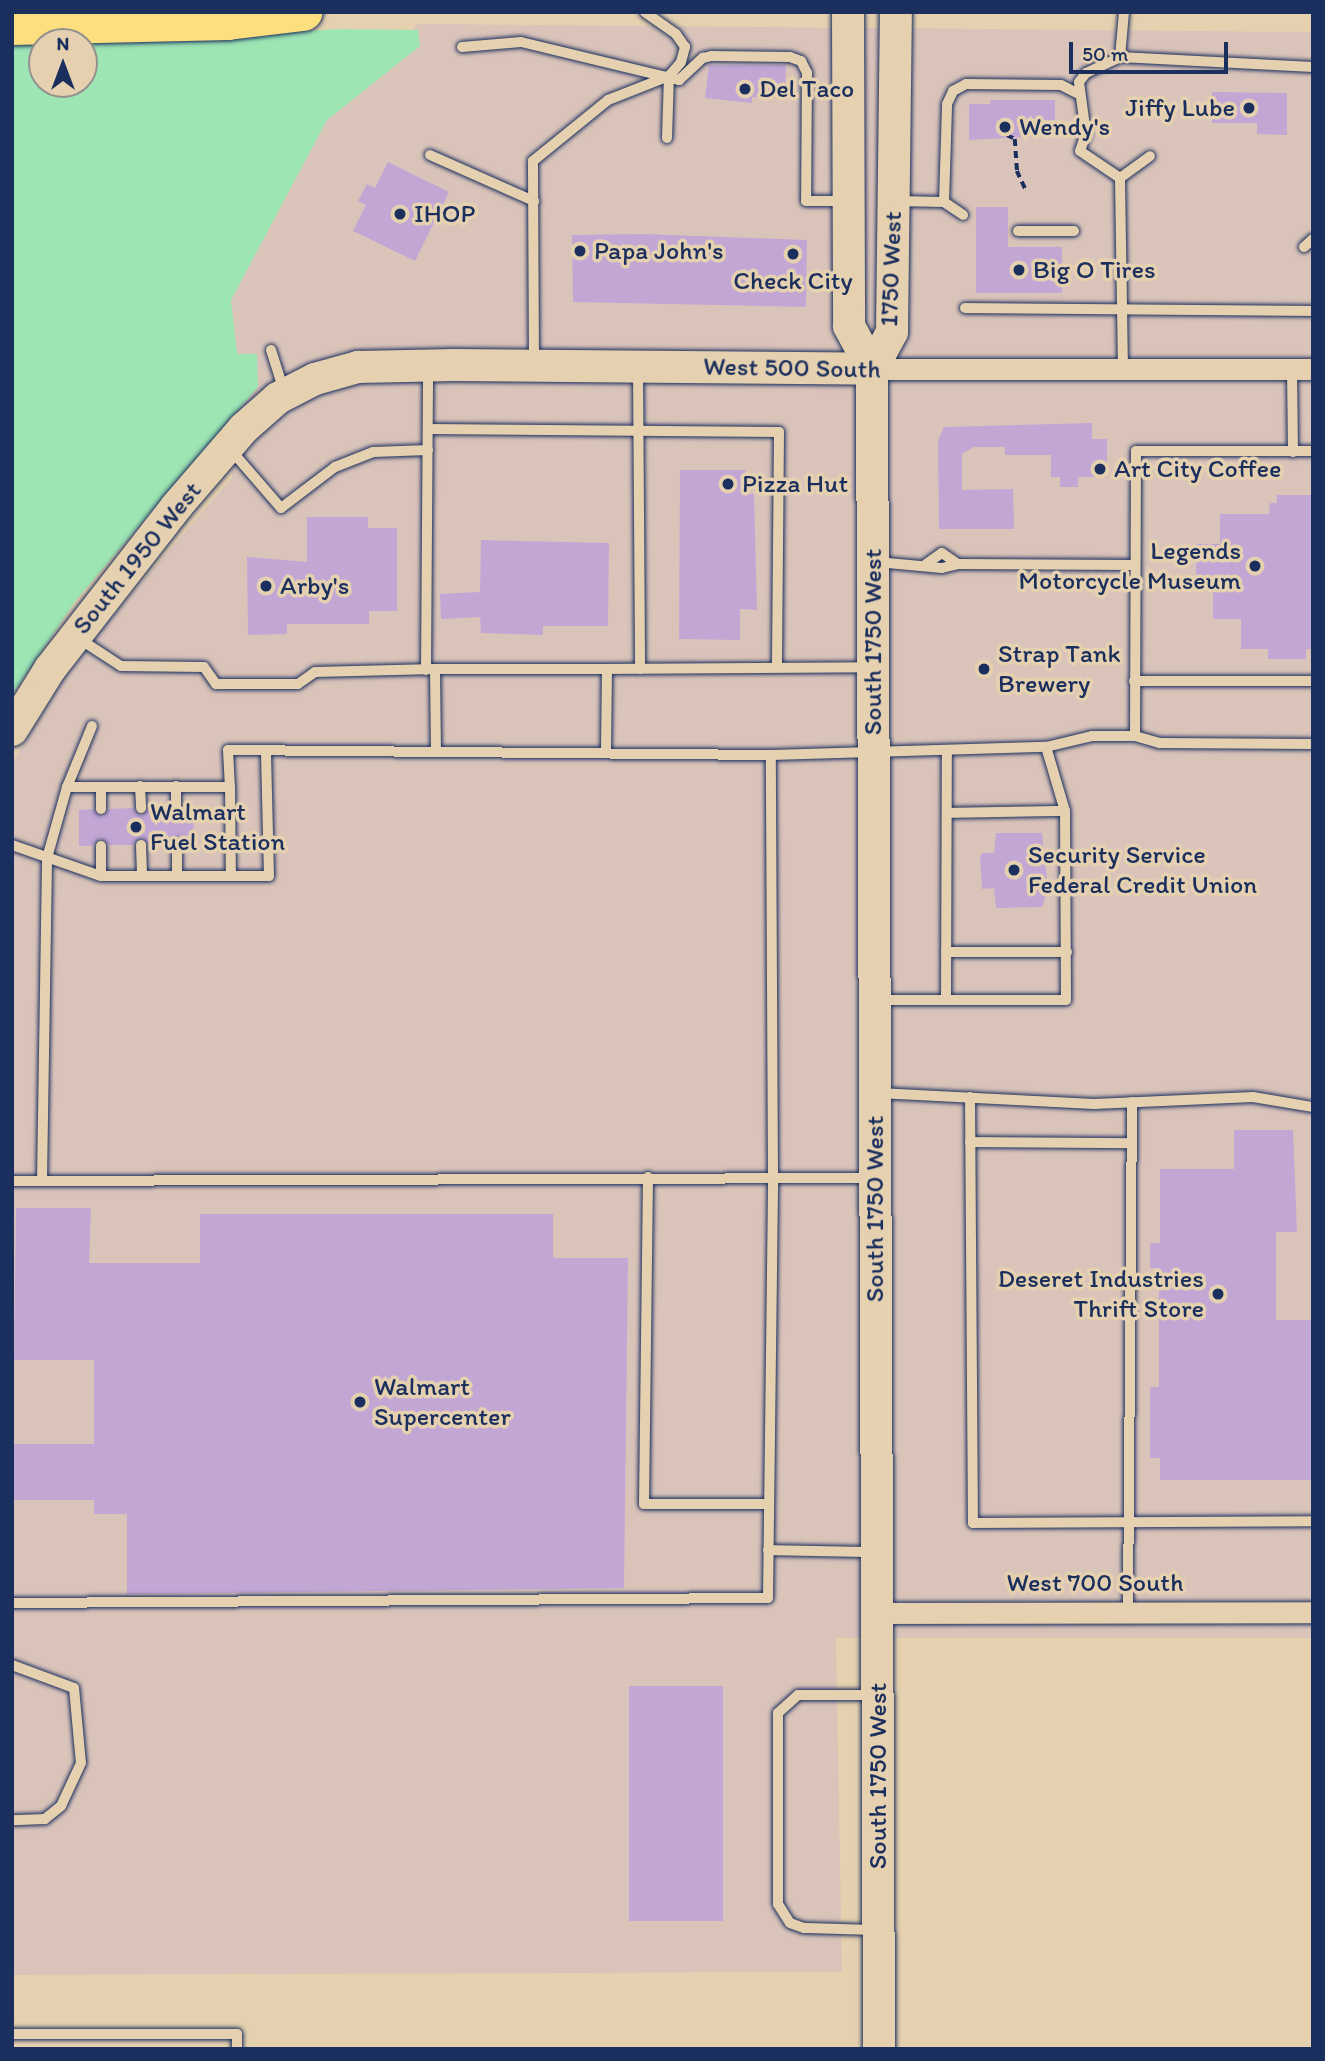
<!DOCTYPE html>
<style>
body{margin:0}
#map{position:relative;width:1325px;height:2061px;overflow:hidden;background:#e5d1af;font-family:Itim,sans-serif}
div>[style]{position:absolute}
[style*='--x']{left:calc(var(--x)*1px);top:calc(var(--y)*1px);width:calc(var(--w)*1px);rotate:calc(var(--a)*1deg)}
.built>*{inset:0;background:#dac4ba}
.green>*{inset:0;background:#9de5b3}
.building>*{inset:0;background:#c2a7d5;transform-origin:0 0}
.path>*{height:3.5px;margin-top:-1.75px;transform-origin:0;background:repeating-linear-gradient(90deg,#1b2f5e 0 7px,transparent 0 12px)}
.roads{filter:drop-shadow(0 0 2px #1b2f5e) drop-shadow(0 0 2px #1b2f5e)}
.lane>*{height:10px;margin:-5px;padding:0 5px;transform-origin:5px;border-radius:5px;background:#e5d1af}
.street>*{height:21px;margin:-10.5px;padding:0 10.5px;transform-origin:10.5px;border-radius:10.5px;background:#e5d1af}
.secondary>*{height:32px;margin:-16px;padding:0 16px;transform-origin:16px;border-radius:16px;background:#e5d1af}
.highway>*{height:38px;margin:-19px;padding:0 19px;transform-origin:19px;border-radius:19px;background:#fedf80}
.dots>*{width:19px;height:19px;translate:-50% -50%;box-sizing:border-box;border:4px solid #e5d1af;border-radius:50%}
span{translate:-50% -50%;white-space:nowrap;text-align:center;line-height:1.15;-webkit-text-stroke:7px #e5d1af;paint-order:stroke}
.poi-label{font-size:26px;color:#1b2f5e}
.left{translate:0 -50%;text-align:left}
.right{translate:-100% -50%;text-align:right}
.street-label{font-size:26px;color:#1b2f5e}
.frame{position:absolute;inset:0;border:14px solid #1b2f5e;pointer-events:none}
.north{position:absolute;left:28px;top:28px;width:70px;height:70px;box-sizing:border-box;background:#e5d1af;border:2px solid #94908f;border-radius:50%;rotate:0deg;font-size:19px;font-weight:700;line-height:28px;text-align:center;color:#1b2f5e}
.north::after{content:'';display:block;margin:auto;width:24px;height:32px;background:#1b2f5e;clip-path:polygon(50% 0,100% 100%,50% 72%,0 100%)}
.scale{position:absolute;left:1069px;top:42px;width:159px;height:32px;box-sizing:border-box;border:4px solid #1b2f5e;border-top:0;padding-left:9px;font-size:21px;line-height:24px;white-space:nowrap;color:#1b2f5e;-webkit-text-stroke:5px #e5d1af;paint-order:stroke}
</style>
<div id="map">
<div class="built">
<div style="clip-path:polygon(418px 24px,1313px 32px,1313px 1638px,836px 1638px,842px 1972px,12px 1975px,12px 763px,76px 658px,232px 478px,237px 355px,231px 300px,327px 120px)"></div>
</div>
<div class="green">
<div style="clip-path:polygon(evenodd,342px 29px,418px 30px,420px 46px,327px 120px,231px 300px,237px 354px,257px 354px,258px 387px,76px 600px,12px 695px,12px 43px,342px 29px,42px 42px,84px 42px,84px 84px,42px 84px,42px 42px)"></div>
</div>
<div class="building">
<div style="clip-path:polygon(709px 65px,786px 65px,785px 98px,752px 97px,752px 103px,705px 98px)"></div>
<div style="clip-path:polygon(1212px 92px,1287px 93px,1287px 135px,1257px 134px,1257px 123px,1212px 123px)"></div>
<div style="clip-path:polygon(990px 100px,1055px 100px,1055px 120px,1041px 120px,1041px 136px,969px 140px,969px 104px,990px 104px)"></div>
<div style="clip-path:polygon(388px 162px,449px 192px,415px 261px,353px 231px,366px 205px,358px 201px,367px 184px,375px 188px)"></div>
<div style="clip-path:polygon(976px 207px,1008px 207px,1008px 247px,1062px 247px,1062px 293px,976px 293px)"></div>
<div style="clip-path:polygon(642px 234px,807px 240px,806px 307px,573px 302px,572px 235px)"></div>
<div style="clip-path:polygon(1092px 423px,1092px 439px,1107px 439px,1107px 477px,1078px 477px,1078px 487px,1060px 487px,1060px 477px,1051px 477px,1051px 455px,1005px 455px,1005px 447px,974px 447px,962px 454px,962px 490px,1013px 489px,1014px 529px,939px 529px,938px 441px,944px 427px)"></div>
<div style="clip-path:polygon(680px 470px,745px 470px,745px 494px,754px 494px,757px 610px,740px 609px,740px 640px,679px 639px)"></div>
<div style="clip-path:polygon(1277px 495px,1313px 495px,1313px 649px,1306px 649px,1306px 659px,1268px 659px,1268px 649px,1241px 649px,1241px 619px,1213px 619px,1213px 589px,1196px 589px,1196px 544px,1220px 544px,1220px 514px,1269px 514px,1270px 503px,1277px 503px)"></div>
<div style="clip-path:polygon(307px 517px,368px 517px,368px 528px,397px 528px,397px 611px,369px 611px,369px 624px,287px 624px,287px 634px,248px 635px,247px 557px,307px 562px)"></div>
<div style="clip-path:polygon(481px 540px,609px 543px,608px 626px,543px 626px,543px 635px,481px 633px,480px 617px,441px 619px,440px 594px,480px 592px)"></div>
<div style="clip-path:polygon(184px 807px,193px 807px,194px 844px,185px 844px,176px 836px,169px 845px,149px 845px,141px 837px,133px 845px,109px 845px,100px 838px,93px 846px,79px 846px,79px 810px,93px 809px,102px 817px,109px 809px,133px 808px,141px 816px,149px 808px,168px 808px,177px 816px)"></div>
<div style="clip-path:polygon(996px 833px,1042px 833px,1048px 889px,1042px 907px,996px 908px,994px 888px,982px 889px,980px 859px,982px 853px,994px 853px)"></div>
<div style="clip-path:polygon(1234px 1130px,1293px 1130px,1297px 1232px,1276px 1232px,1276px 1320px,1313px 1320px,1313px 1480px,1160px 1480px,1160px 1458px,1150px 1458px,1150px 1387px,1159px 1387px,1159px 1268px,1150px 1268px,1150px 1243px,1160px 1243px,1160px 1169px,1234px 1169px)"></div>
<div style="clip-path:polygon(16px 1208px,91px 1208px,89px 1263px,200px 1263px,200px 1214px,553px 1214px,553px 1258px,628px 1258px,624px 1588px,127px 1594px,127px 1514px,94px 1514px,94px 1500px,12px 1500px,12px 1444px,94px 1444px,94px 1360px,14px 1360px)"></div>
<div style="left:723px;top:1686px;width:235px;height:94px;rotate:90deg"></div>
</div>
<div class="path">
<div style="--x:1007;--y:135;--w:9;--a:27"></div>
<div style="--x:1015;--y:139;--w:32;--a:86"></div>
<div style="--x:1017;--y:171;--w:23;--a:65"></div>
</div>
<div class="roads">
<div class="lane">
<div style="--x:462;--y:47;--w:59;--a:-4.8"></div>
<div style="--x:521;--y:42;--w:163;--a:13.5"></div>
<div style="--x:679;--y:80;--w:33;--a:-43"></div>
<div style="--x:703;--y:58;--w:9;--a:-13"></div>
<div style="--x:712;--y:56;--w:78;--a:0.7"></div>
<div style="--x:790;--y:57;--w:12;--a:20"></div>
<div style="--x:801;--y:61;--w:13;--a:63"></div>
<div style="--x:807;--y:73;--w:128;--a:90.4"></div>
<div style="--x:806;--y:201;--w:38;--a:0"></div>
<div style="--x:1120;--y:57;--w:45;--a:-84.9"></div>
<div style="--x:667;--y:138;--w:62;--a:-88.2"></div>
<div style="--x:430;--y:155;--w:114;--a:23.9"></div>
<div style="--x:1120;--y:178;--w:37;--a:-36"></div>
<div style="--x:896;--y:201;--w:48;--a:1.2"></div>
<div style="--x:944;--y:202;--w:23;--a:34"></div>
<div style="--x:944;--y:202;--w:98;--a:-88.2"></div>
<div style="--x:947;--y:104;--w:14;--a:-65"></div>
<div style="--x:953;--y:91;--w:15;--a:-28"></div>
<div style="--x:966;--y:84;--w:95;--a:0.6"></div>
<div style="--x:1061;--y:85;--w:20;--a:27"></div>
<div style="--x:1018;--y:231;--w:56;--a:0"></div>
<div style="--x:1304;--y:247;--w:12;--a:-42"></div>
<div style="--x:965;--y:308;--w:348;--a:0.5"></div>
<div style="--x:271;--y:350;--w:43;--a:72.4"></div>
<div style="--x:534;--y:362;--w:201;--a:-90.3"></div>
<div style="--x:533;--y:161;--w:97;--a:-39.1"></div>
<div style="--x:608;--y:100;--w:66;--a:-21.5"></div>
<div style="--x:669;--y:76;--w:18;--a:-49"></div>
<div style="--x:681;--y:62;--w:16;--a:-75"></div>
<div style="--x:685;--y:47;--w:16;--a:-125"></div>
<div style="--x:676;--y:34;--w:38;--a:-145"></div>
<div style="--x:1292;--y:369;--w:83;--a:89.3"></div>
<div style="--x:638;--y:370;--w:299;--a:89.6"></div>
<div style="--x:1123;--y:370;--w:192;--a:-90.9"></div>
<div style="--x:1120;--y:178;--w:48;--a:-146"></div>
<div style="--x:1080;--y:151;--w:18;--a:-71"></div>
<div style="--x:1086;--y:134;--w:52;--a:-97.7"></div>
<div style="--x:1079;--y:82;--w:11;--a:-52"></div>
<div style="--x:1086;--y:73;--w:38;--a:-25"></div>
<div style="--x:1120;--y:57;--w:193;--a:3"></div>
<div style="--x:428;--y:429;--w:351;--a:0.5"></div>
<div style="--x:779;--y:432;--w:235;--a:90.5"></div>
<div style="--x:230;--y:449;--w:78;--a:49.2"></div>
<div style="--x:281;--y:508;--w:68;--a:-37.2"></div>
<div style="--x:335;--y:467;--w:41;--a:-21.5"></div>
<div style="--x:373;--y:452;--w:55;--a:-2.1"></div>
<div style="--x:877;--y:562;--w:65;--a:5.3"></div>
<div style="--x:942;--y:568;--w:16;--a:-14"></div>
<div style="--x:958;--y:564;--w:177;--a:0.3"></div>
<div style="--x:926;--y:564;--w:19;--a:-35"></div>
<div style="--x:942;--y:553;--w:19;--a:35"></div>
<div style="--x:78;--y:638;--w:51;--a:33.1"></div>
<div style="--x:121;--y:666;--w:83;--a:0.7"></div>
<div style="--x:204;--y:667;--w:21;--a:55"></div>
<div style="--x:216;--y:684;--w:82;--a:0"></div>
<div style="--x:298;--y:684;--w:21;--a:-35"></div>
<div style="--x:315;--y:672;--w:120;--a:-1.4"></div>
<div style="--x:607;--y:669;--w:263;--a:-0.4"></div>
<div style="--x:426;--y:670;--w:302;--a:-89.6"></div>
<div style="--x:1134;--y:681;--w:179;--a:0"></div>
<div style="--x:1135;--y:736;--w:26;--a:16"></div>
<div style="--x:1160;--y:743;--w:153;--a:0.4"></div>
<div style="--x:436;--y:752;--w:83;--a:-90.7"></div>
<div style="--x:435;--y:669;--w:172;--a:0"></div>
<div style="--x:607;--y:669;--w:84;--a:90.7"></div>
<div style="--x:771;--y:755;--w:275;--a:-1.7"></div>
<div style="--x:1046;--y:747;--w:47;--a:-13.4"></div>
<div style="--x:1092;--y:736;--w:43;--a:0"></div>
<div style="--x:1135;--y:736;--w:285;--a:-89.8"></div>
<div style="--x:1136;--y:451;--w:177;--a:0"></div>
<div style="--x:140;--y:786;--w:22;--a:87"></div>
<div style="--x:176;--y:786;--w:22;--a:90"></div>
<div style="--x:101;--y:787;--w:22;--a:90"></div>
<div style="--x:230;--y:787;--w:89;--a:89.4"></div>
<div style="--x:947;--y:813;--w:118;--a:-1"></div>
<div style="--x:177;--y:844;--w:32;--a:90"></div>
<div style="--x:12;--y:845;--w:94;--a:19.2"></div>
<div style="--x:101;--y:876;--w:168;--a:0"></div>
<div style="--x:269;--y:876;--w:126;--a:-91.4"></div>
<div style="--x:141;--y:845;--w:30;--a:88"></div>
<div style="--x:101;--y:846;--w:30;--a:90"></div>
<div style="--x:946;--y:952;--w:121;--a:0"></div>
<div style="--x:877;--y:1000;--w:69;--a:0"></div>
<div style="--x:946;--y:1000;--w:248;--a:-89.8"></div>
<div style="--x:946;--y:1000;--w:120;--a:0"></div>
<div style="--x:1066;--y:1000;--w:189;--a:-90.3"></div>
<div style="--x:1065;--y:811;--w:67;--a:-106.5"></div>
<div style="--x:878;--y:1093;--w:216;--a:2.9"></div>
<div style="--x:1094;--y:1104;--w:159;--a:-2.5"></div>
<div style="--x:1253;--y:1097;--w:61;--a:9.5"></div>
<div style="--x:970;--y:1097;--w:426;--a:89.6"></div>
<div style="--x:973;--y:1523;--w:340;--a:-0.3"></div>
<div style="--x:970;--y:1142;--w:162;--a:0.4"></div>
<div style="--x:648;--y:1177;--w:327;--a:90.7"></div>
<div style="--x:644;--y:1504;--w:123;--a:0"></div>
<div style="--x:12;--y:1181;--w:861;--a:-0.2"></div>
<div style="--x:42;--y:1181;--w:323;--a:-89.1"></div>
<div style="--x:47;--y:858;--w:74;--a:-74.3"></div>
<div style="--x:67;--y:787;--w:66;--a:-67.7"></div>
<div style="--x:768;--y:1550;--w:106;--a:1.1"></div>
<div style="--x:12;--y:1603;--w:756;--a:-0.38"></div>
<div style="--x:768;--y:1598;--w:422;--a:-89.3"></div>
<div style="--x:773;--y:1176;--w:421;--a:-90.3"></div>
<div style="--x:771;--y:755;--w:543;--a:-179.47"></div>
<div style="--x:228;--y:750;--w:37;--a:87"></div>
<div style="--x:230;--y:787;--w:163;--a:180"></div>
<div style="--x:1128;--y:1610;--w:508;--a:-89.55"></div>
<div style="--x:12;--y:1665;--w:66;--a:20.4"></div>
<div style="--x:74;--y:1688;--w:75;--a:84.7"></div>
<div style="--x:81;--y:1763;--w:47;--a:114.9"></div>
<div style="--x:61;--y:1806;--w:21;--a:141"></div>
<div style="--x:45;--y:1819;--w:33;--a:178"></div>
<div style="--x:875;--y:1695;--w:77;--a:180"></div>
<div style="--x:798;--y:1695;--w:27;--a:138"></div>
<div style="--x:778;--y:1713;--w:191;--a:90"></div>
<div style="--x:778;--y:1904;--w:22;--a:58"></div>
<div style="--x:790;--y:1923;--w:15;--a:20"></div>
<div style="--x:804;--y:1928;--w:73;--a:1.6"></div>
<div style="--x:12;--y:2034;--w:225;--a:0"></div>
<div style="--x:237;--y:2034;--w:15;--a:90"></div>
</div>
<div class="street">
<div style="--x:872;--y:369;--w:441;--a:0"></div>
<div style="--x:878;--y:1613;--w:435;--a:-0.1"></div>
</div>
<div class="secondary">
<div style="--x:848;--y:12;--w:314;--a:89.8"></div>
<div style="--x:849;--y:326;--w:49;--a:61.9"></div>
<div style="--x:12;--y:730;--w:72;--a:-58.1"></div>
<div style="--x:50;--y:669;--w:205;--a:-52.1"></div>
<div style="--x:176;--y:507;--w:104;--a:-49.3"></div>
<div style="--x:244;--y:428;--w:45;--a:-41.4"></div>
<div style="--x:278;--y:398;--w:42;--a:-27.2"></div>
<div style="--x:315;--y:379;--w:45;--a:-15.6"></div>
<div style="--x:358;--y:367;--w:96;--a:-1.2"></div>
<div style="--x:454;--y:365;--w:418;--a:0.5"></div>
<div style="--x:879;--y:2049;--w:1680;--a:-90.24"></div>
<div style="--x:872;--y:369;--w:42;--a:-61.6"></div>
<div style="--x:892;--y:332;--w:320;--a:-89.3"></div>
</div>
<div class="highway">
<div style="--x:12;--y:26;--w:216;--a:-1.3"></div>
<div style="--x:228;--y:21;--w:76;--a:-6.8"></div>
</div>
</div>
<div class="dots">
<div style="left:745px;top:89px;background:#1b2f5e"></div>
<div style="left:1249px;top:108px;background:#1b2f5e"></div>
<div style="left:1005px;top:127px;background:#1b2f5e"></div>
<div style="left:400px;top:214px;background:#1b2f5e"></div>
<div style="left:580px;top:251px;background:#1b2f5e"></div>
<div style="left:793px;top:254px;background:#1b2f5e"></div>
<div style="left:1019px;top:270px;background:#1b2f5e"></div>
<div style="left:1100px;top:469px;background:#1b2f5e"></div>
<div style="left:728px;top:484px;background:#1b2f5e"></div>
<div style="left:1255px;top:566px;background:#1b2f5e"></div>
<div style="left:266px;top:586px;background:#1b2f5e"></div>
<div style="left:984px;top:669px;background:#1b2f5e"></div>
<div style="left:136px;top:827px;background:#1b2f5e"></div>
<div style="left:1014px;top:870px;background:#1b2f5e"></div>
<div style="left:1218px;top:1294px;background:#1b2f5e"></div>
<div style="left:360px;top:1402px;background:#1b2f5e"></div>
</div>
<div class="poi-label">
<span class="left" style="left:759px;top:89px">Del Taco</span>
<span class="right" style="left:1235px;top:108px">Jiffy Lube</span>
<span class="left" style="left:1019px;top:127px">Wendy's</span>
<span class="left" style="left:414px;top:214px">IHOP</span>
<span class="left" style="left:594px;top:251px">Papa John's</span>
<span class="left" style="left:1033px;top:270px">Big O Tires</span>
<span style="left:793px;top:281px">Check City</span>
<span class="left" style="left:1114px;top:469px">Art City Coffee</span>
<span class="left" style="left:742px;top:484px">Pizza Hut</span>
<span class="right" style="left:1241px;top:566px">Legends<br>Motorcycle Museum</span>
<span class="left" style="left:280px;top:586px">Arby's</span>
<span class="left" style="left:998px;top:669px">Strap Tank<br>Brewery</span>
<span class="left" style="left:150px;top:827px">Walmart<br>Fuel Station</span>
<span class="left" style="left:1028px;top:870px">Security Service<br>Federal Credit Union</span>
<span class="right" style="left:1204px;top:1294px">Deseret Industries<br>Thrift Store</span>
<span class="left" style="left:374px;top:1402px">Walmart<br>Supercenter</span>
</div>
<div class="street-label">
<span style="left:891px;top:269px;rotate:-88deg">1750 West</span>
<span style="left:792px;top:368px;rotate:1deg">West 500 South</span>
<span style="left:137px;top:558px;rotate:-51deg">South 1950 West</span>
<span style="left:873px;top:642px;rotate:-90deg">South 1750 West</span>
<span style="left:875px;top:1209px;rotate:-90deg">South 1750 West</span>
<span style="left:1095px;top:1583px">West 700 South</span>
<span style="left:878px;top:1776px;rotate:-90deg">South 1750 West</span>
</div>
<div class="frame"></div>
<div class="north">N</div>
<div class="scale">50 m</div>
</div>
